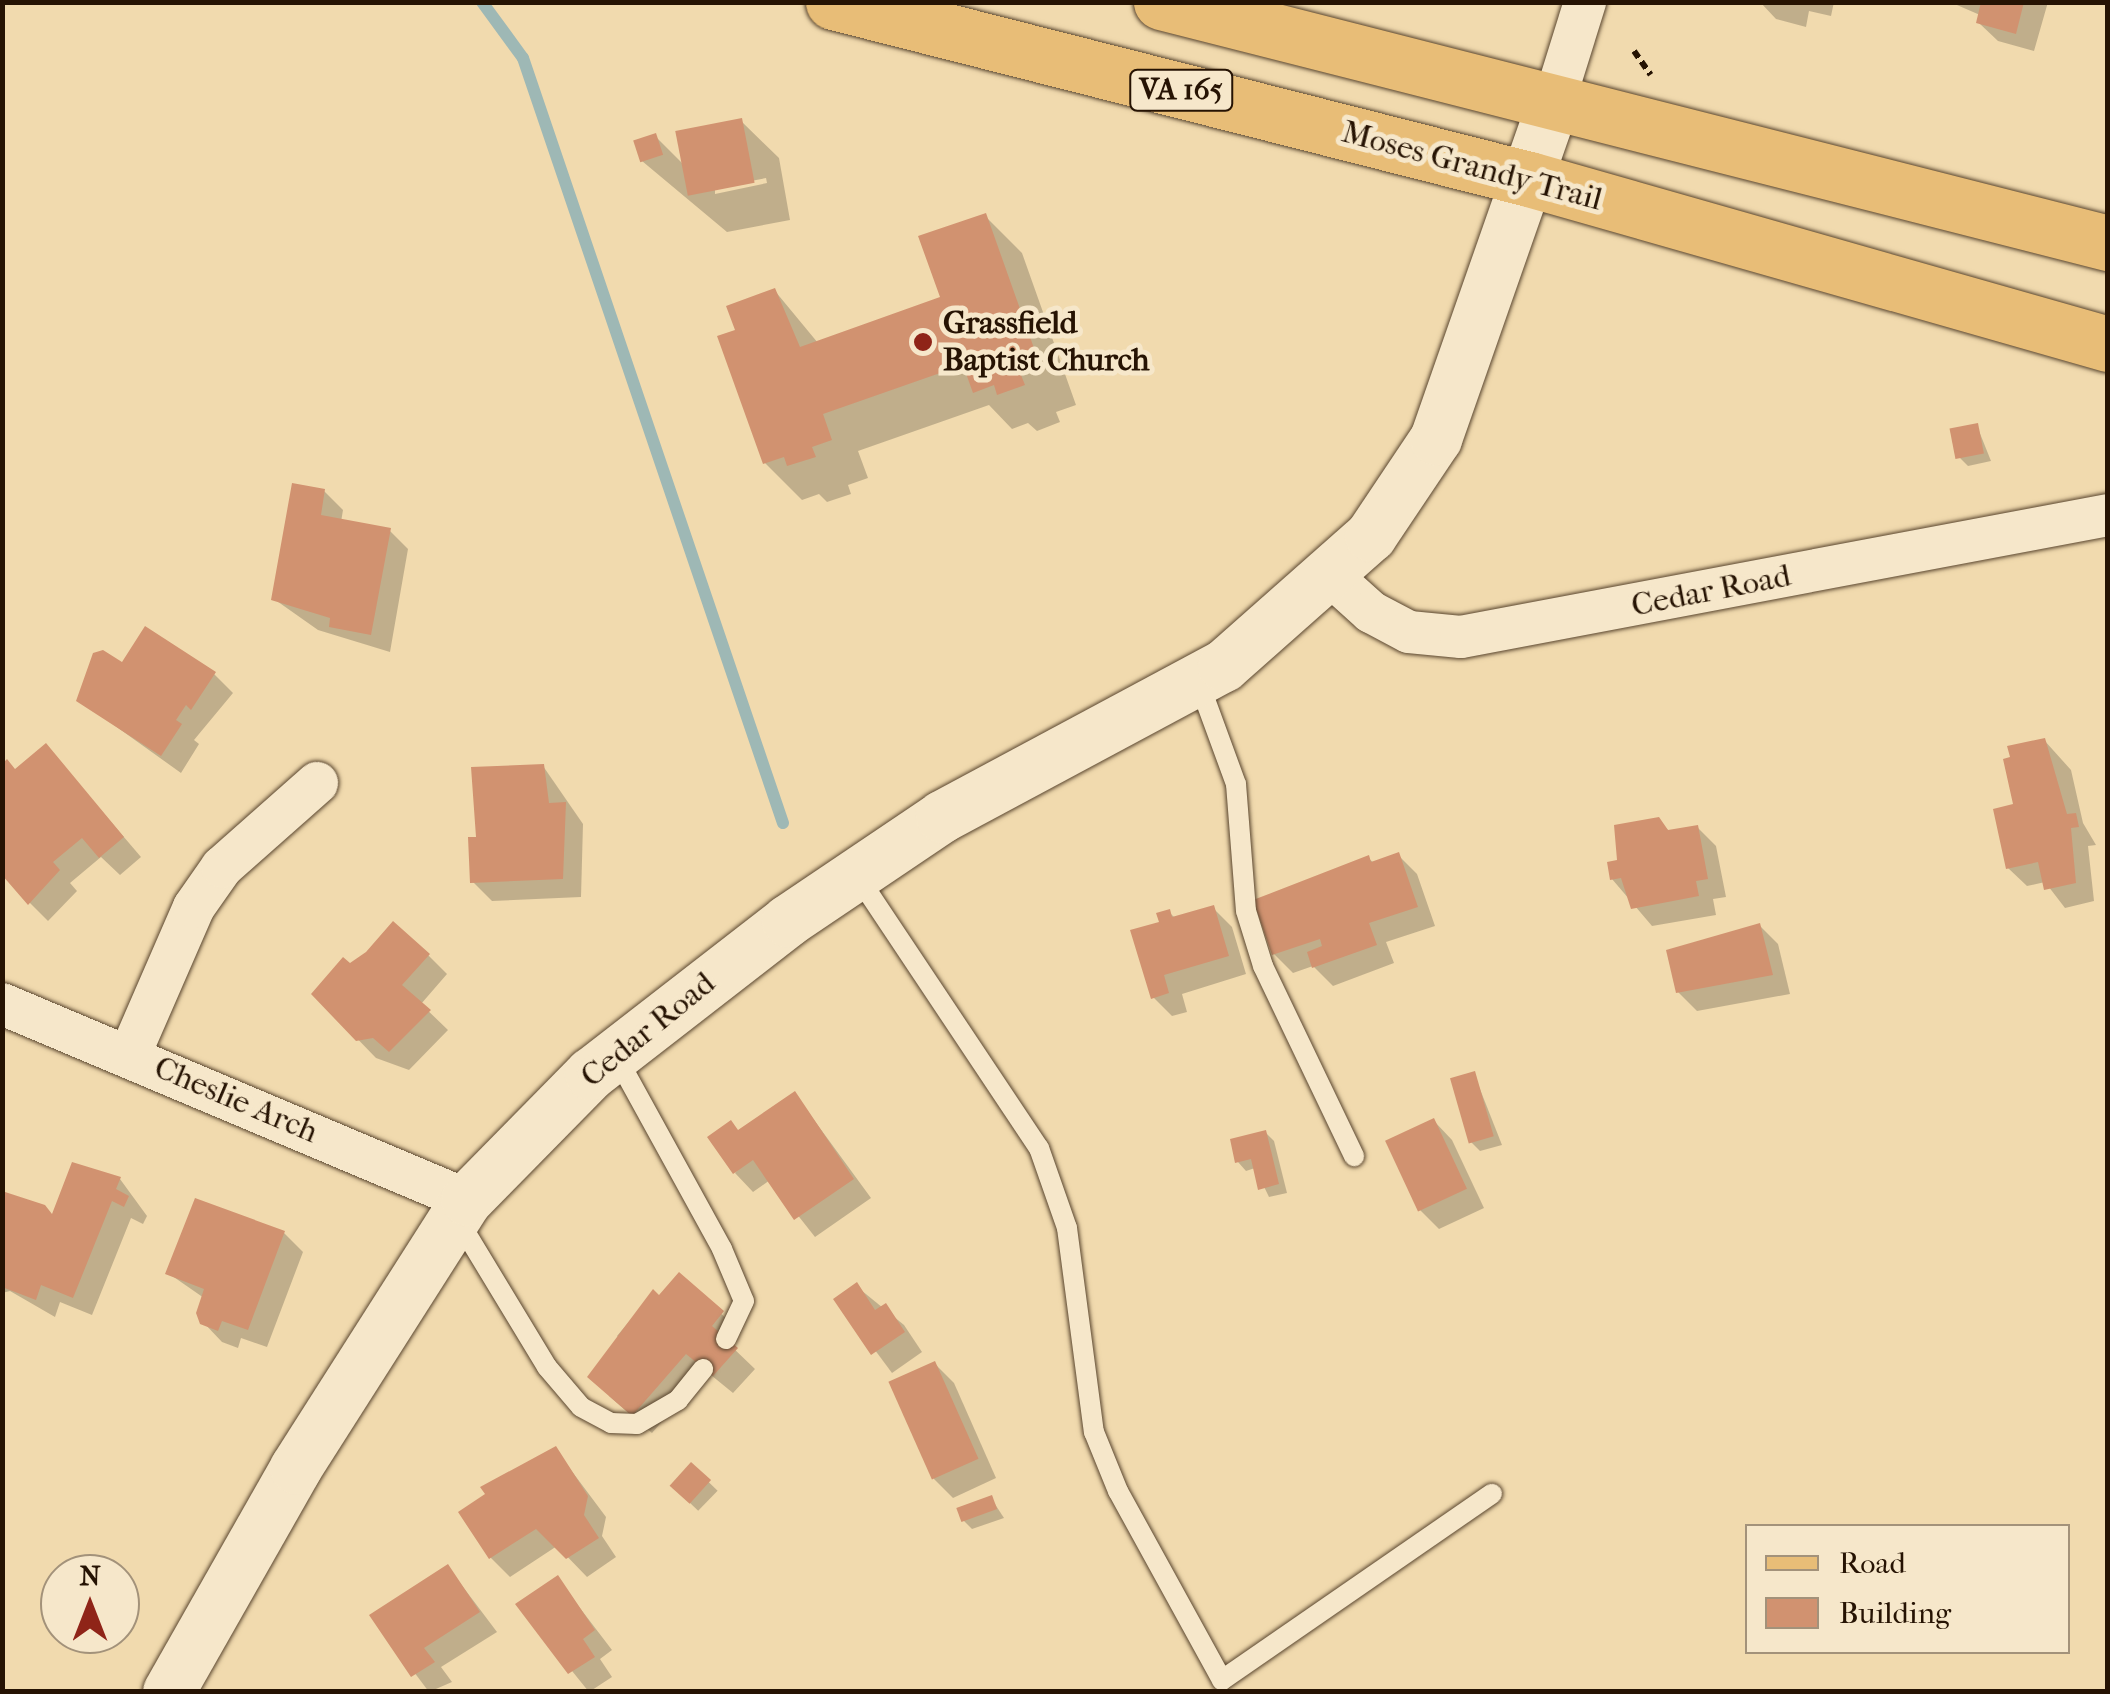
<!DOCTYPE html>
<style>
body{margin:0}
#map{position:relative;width:2110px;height:1694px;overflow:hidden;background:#f1daae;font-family:"IM FELL French Canon",serif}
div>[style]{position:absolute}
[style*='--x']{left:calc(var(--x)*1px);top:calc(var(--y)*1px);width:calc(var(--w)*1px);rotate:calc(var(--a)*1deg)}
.shadow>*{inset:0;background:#0003;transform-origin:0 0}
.stream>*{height:12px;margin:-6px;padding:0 6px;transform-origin:6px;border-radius:6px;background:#9eb8b5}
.building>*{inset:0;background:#d19270;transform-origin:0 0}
.path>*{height:6px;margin-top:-3px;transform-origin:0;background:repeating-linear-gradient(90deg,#261303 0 8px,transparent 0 13px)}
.roads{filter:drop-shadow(0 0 2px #59452e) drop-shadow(0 0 2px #59452e)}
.service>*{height:20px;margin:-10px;padding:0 10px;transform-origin:10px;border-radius:10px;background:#f6e7ca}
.minor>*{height:42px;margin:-21px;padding:0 21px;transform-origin:21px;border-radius:21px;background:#f6e7ca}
.tertiary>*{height:52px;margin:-26px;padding:0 26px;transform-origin:26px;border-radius:26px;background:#f6e7ca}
.primary>*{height:55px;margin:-27.5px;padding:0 27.5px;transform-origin:27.5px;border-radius:27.5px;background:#e8bd77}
.dots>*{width:28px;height:28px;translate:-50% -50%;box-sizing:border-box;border:5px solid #f6e7ca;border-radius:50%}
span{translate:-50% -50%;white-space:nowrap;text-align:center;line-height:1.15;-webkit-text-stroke:10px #f6e7ca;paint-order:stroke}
.shield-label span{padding:2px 8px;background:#f6e7ca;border:2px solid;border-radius:8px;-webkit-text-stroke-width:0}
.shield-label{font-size:30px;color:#261303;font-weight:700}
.street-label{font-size:32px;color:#261303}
.poi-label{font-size:32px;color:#261303;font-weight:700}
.left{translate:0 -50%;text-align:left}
.frame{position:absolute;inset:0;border:5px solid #261303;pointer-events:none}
.legend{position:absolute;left:1745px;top:1524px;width:325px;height:130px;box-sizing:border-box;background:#f6e7ca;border:2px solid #a3927a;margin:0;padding:12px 18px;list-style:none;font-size:30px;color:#261303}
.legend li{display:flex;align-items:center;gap:20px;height:50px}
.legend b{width:50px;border:2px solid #a3927a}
.north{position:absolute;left:40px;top:1554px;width:100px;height:100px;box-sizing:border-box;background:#f6e7ca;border:2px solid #a3927a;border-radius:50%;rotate:0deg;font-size:28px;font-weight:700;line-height:40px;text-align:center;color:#261303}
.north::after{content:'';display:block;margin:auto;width:35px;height:45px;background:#8f2418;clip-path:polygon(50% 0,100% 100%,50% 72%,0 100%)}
</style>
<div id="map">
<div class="shadow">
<div style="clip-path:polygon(1760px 2px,1834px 2px,1831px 16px,1809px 11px,1806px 27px,1776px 19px)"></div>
<div style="clip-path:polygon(1950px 2px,2048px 2px,2034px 51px,1998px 41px,1979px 23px,1980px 15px)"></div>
<div style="clip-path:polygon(evenodd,741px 121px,779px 158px,790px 220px,727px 232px,642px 161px,655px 136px,684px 165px,741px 121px,766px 178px,767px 183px,715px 194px,715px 188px,766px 178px)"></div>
<div style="clip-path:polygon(985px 216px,1022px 253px,1076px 405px,1056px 412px,1060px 422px,1037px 431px,1028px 423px,1012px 429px,989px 405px,858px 451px,868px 478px,848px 485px,851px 494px,827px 502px,819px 494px,802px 500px,765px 463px,738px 331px,775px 291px,818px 343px,943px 299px)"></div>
<div style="clip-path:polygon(1977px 426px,1991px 461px,1968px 466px,1959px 457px)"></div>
<div style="clip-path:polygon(324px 491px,343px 510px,341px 522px,389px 530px,408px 549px,390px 652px,318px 630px,274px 599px)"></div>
<div style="clip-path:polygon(123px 665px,214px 674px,233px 693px,194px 740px,199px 744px,181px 773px,79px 700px)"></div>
<div style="clip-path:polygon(2044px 740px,2071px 770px,2083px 823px,2096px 845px,2088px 846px,2094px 901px,2065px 908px,2045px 882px,2027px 886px,2008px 868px,2016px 806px)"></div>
<div style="clip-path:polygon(46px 746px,141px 857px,120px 875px,101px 857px,70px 883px,77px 891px,48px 921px,30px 903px,16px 771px)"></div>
<div style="clip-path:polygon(543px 766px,583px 824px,581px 897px,492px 901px,473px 882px,479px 839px)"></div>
<div style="clip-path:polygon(1658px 820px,1670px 832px,1697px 827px,1716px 846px,1726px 897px,1713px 899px,1716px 915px,1652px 926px,1612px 879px)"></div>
<div style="clip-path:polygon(1398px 855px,1417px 874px,1435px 926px,1386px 942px,1394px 963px,1333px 986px,1313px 966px,1293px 973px,1274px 954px,1368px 858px,1374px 863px)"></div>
<div style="clip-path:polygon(1213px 908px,1232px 927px,1246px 974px,1182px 994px,1187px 1012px,1172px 1016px,1153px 997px,1162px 924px,1169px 912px,1176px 919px)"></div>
<div style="clip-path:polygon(1760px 926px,1778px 944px,1790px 994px,1697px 1011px,1678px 992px)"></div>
<div style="clip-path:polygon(428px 955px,447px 974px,421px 1004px,448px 1030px,409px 1070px,376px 1058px,314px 994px,350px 967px)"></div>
<div style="clip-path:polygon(1474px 1074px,1502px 1145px,1480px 1151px,1471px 1142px)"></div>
<div style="clip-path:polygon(795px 1094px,871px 1198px,815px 1237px,770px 1180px,753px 1192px,735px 1173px)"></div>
<div style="clip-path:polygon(1434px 1121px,1452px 1140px,1484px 1208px,1439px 1229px,1420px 1210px)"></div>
<div style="clip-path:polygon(1265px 1132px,1274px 1141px,1287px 1193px,1269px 1197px,1255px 1168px,1246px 1171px,1238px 1162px)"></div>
<div style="clip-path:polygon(74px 1165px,120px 1179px,147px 1216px,143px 1224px,131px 1218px,92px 1315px,60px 1302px,55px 1317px,10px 1291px,2px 1293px,2px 1193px,53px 1217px)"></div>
<div style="clip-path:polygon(284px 1233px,303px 1252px,267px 1347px,241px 1338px,238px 1348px,222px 1342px,203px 1322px,204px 1298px,168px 1273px)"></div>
<div style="clip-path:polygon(679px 1275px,741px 1332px,730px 1345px,755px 1369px,733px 1393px,706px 1371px,652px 1433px,609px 1396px,622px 1341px,617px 1336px,653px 1293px,659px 1299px)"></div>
<div style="clip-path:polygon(856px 1286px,904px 1325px,922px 1352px,892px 1373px,837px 1299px)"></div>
<div style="clip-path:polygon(935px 1364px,954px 1383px,996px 1478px,953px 1498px,934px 1479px)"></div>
<div style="clip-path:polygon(556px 1450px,606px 1517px,602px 1536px,616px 1557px,587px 1577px,557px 1546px,510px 1577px,491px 1558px,488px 1495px)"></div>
<div style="left:691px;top:1465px;width:37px;height:28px;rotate:44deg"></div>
<div style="clip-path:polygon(991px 1498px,1004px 1518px,972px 1529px,963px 1520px)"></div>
<div style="clip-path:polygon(448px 1567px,497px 1632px,441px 1667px,452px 1682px,429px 1692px,372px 1616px)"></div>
<div style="clip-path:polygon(557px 1578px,612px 1650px,600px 1659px,612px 1677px,589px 1692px,518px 1604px)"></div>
</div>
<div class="stream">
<div style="--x:482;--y:2;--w:69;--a:53.8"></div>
<div style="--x:523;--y:58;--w:808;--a:71.23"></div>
</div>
<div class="building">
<div style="clip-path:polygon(1981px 2px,2024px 2px,2016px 34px,1976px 23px)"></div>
<div style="left:742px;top:118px;width:66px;height:68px;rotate:79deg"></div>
<div style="left:656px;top:133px;width:23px;height:24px;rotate:72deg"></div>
<div style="clip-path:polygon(986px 213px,1041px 368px,1021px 375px,1025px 385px,997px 395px,994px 385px,973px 393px,963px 365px,823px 414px,832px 440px,812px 447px,816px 457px,787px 466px,784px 457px,763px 464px,717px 336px,735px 330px,726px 306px,775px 288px,800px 347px,940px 297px,918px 236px)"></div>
<div style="left:1978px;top:423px;width:31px;height:29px;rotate:79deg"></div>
<div style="clip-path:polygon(292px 483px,325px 489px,321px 515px,391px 528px,371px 635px,329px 627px,330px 618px,271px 600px)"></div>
<div style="clip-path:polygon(145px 626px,216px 672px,191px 710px,186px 705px,176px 720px,182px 724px,161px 756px,76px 701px,93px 653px,103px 650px,122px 662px)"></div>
<div style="clip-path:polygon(2045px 738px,2067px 814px,2076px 813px,2079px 827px,2071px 828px,2076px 883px,2044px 890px,2038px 862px,2006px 869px,1993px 809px,2013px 804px,2003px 759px,2010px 757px,2007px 746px)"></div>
<div style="clip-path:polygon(46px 743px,124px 837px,99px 858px,82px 838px,53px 862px,60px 870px,28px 905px,2px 875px,2px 764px,7px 759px,15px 769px)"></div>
<div style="clip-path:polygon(544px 764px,549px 803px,566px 802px,563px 879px,470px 883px,468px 837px,476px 837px,471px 767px)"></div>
<div style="clip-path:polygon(1659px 817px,1668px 830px,1698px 825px,1708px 879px,1696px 881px,1699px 896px,1631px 909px,1621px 878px,1610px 880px,1607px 862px,1617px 860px,1614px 825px)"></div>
<div style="clip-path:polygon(1399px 852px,1418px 907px,1369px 923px,1377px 945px,1312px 968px,1307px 952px,1322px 946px,1320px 939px,1272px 955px,1253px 900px,1369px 855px,1371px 862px)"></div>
<div style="clip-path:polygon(1214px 905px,1229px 956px,1164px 975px,1169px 993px,1151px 999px,1130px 930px,1159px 922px,1156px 913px,1170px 909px,1172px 917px)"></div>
<div style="clip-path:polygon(393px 921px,430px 954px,402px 985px,431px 1010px,389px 1052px,373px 1038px,356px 1041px,311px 994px,343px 957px,350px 963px,366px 952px)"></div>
<div style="clip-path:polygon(1760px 923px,1773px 975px,1676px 993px,1666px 950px)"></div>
<div style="left:1475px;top:1071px;width:68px;height:26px;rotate:74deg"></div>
<div style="clip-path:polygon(795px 1091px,854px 1179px,794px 1220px,753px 1160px,733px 1174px,707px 1137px,731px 1120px,738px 1130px)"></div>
<div style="left:1434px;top:1118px;width:78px;height:54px;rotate:65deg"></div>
<div style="clip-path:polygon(1266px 1130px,1279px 1184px,1258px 1190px,1251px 1159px,1235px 1163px,1230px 1139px)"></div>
<div style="clip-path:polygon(72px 1162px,121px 1177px,116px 1189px,129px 1196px,124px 1207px,112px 1201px,73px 1298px,41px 1285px,36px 1300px,2px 1287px,2px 1191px,45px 1205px,52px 1214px)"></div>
<div style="clip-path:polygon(195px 1198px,285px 1231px,248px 1330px,222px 1321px,218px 1331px,200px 1324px,196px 1313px,204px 1289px,165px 1274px)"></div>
<div style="clip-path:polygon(679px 1272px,724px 1311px,712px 1326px,738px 1348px,713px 1376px,686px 1354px,632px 1416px,587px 1377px,653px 1289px,659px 1295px)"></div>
<div style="clip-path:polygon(857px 1282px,875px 1310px,886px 1303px,905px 1332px,871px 1355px,833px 1299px)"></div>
<div style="left:935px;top:1361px;width:107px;height:51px;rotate:66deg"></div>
<div style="clip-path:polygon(556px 1446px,588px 1496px,584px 1515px,599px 1538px,566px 1559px,536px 1529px,489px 1559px,458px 1512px,485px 1494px,480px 1487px)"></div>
<div style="left:691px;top:1462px;width:27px;height:32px;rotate:42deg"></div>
<div style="left:992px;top:1495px;width:15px;height:38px;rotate:70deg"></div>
<div style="clip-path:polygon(448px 1564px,480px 1612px,424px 1648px,435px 1662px,411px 1677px,369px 1615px)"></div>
<div style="clip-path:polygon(558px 1575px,595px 1630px,583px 1639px,595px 1657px,568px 1674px,515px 1604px)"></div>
</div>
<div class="path">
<div style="--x:1634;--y:51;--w:29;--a:55"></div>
</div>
<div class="roads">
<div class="service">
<div style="--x:1199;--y:683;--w:108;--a:69.9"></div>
<div style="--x:1236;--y:784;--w:127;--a:85.5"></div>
<div style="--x:1246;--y:911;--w:58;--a:72.8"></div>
<div style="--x:1263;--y:966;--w:211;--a:64.4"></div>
<div style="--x:858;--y:877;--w:326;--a:56.3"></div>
<div style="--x:1039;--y:1148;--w:85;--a:70.7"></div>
<div style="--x:1067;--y:1228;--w:206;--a:82.5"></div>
<div style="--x:1094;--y:1432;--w:64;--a:67.9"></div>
<div style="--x:1118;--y:1491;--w:216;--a:61.2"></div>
<div style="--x:1222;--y:1680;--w:328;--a:-34.6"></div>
<div style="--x:616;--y:1056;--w:220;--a:61.2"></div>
<div style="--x:722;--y:1249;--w:56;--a:67.1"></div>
<div style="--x:744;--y:1301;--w:42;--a:115.3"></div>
<div style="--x:458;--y:1220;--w:172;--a:58.8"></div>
<div style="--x:547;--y:1367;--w:52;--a:49.6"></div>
<div style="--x:581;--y:1407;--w:34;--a:28"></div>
<div style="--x:611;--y:1423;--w:26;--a:2"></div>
<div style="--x:637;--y:1424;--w:48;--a:-30.3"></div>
<div style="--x:678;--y:1400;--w:40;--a:-51"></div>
</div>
<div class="minor">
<div style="--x:1553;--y:105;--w:108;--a:-72.7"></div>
<div style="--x:1331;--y:576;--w:54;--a:42"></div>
<div style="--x:1371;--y:612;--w:43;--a:27.8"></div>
<div style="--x:1409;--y:632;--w:52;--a:5.5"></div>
<div style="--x:1461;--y:637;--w:658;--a:-10.68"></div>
<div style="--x:2;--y:1004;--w:505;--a:22.86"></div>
<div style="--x:130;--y:1054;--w:160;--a:-66.5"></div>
<div style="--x:194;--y:907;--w:49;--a:-55"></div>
<div style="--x:222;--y:867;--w:127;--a:-41.5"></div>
</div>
<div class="tertiary">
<div style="--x:169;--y:1692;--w:257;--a:-60.4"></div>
<div style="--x:296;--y:1468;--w:318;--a:-57.5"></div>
<div style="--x:467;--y:1200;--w:177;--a:-45.5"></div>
<div style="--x:591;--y:1074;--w:249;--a:-37.8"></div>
<div style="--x:788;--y:921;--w:186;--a:-34"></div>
<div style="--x:942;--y:817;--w:320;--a:-28.2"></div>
<div style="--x:1224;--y:666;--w:196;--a:-41.5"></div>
<div style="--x:1371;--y:536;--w:117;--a:-56.2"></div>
<div style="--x:1436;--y:439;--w:354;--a:-70.7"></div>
</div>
<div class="primary">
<div style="--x:833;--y:2;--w:718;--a:14.27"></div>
<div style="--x:1529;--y:179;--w:602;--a:15.91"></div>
<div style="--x:1161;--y:2;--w:977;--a:14.28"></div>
</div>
</div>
<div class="dots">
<div style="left:923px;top:342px;background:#8f2418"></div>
</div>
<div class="shield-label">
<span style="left:1181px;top:90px">VA 165</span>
</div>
<div class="street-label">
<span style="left:1472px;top:166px;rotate:15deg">Moses Grandy Trail</span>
<span style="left:1711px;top:591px;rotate:-11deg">Cedar Road</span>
<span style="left:648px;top:1030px;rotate:-39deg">Cedar Road</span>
<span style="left:236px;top:1100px;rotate:23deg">Cheslie Arch</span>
</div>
<div class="poi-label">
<span class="left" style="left:943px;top:342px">Grassfield<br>Baptist Church</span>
</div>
<div class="frame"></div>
<ul class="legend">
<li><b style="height:12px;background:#e8bd77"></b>Road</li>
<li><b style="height:28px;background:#d19270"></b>Building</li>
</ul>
<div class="north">N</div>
</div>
